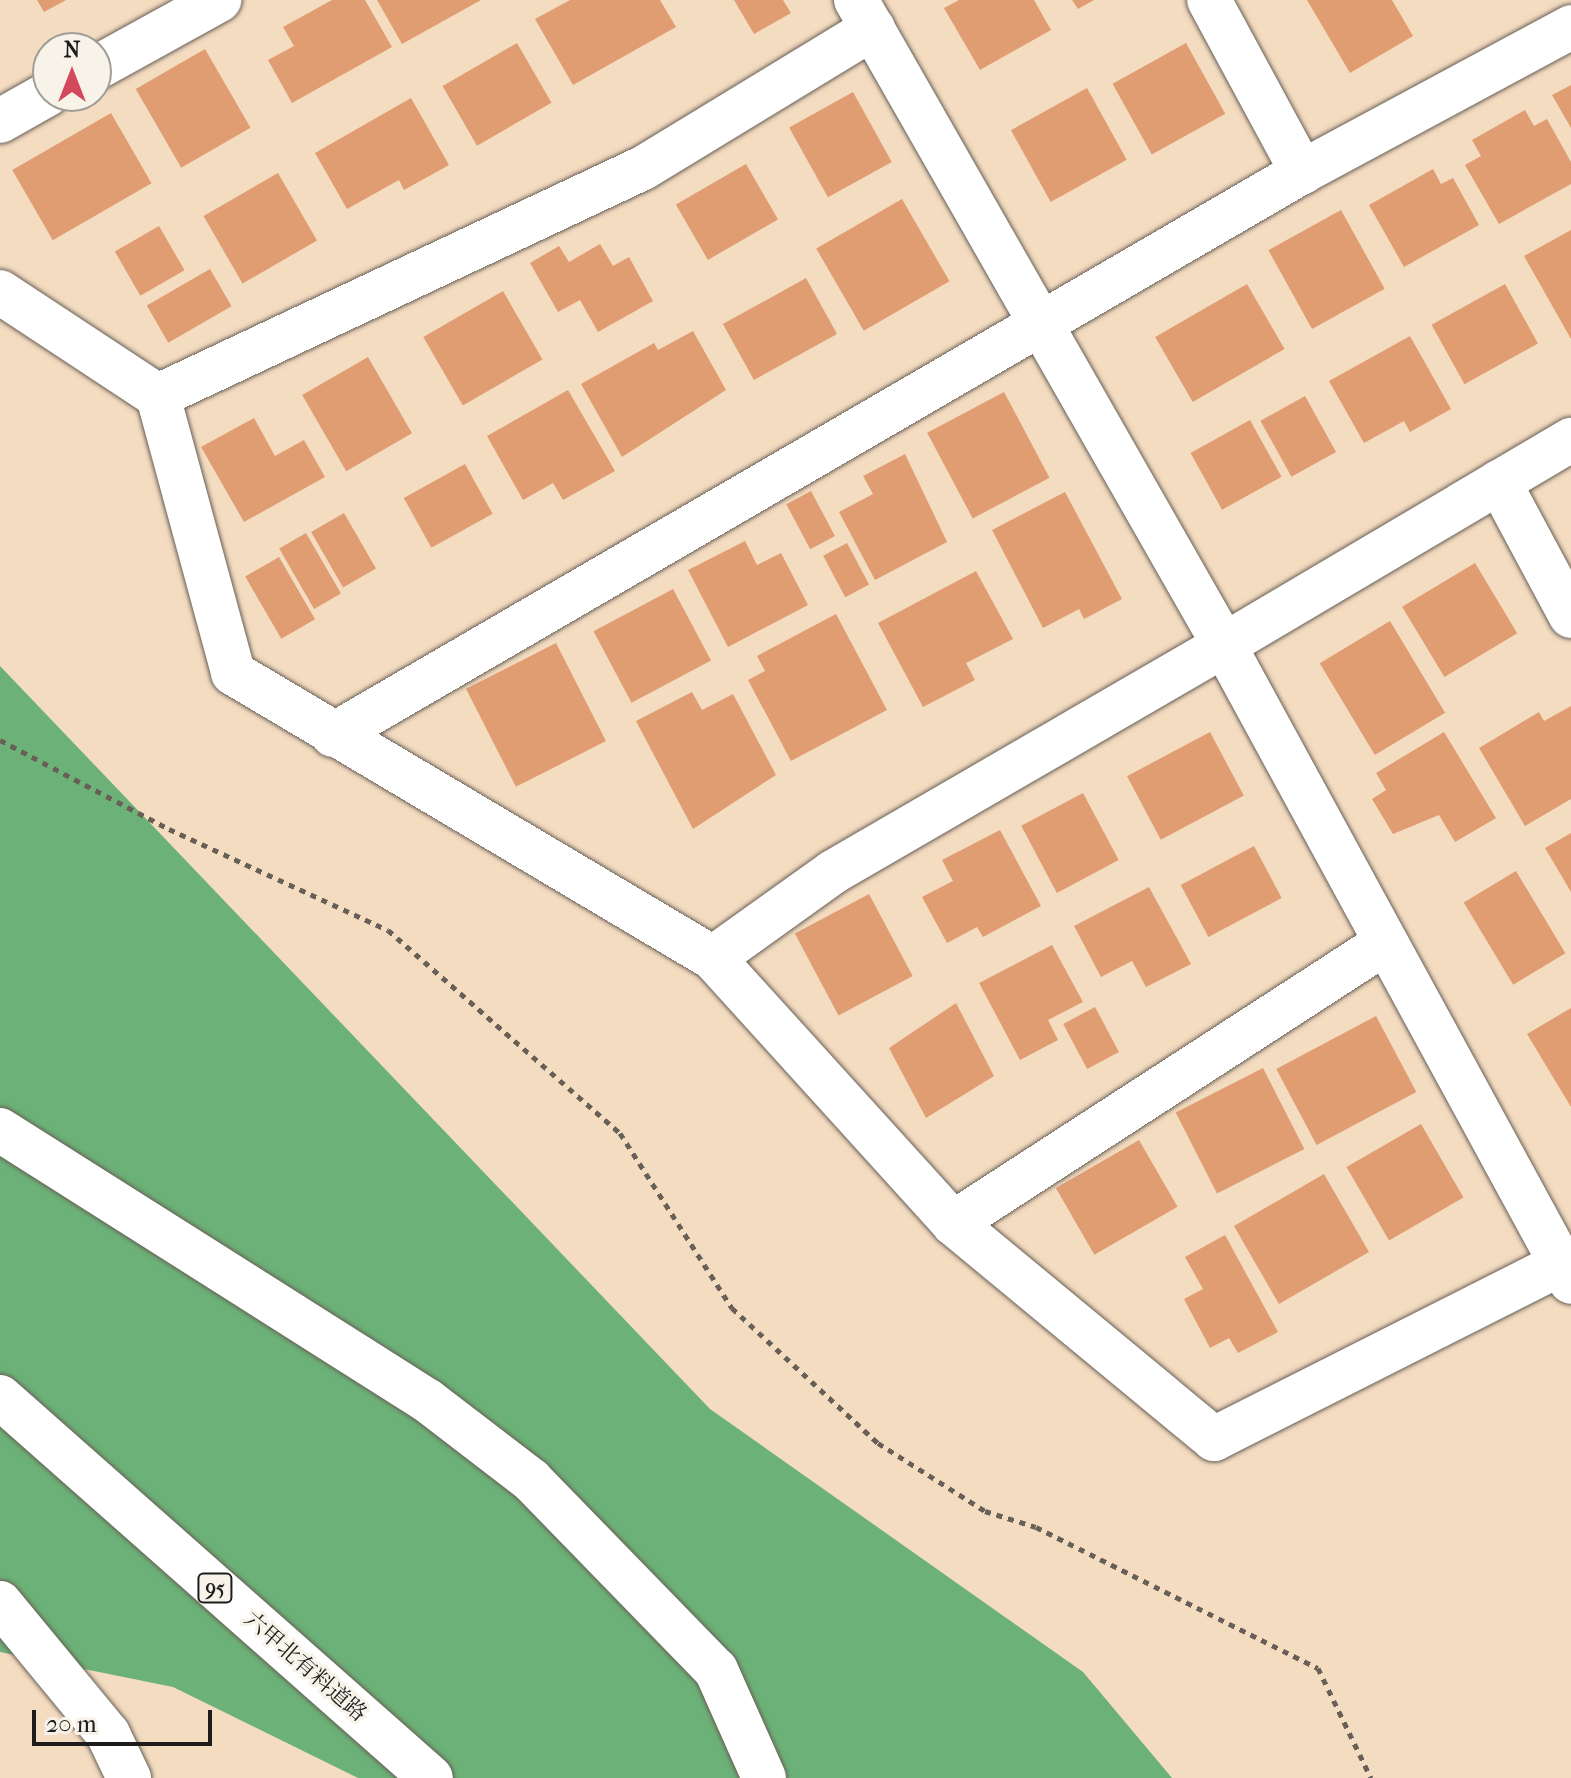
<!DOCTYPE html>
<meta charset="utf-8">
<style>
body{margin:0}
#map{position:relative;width:1571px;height:1778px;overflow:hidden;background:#f4dcc1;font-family:"IM FELL French Canon","Noto Serif JP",serif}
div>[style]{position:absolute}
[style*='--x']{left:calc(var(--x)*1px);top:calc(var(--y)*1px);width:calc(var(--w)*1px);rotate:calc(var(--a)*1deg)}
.forest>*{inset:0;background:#6cb278}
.building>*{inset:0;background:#e09d72;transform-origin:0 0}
.path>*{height:5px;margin-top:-2.5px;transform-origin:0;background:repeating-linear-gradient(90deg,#685f56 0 6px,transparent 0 12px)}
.roads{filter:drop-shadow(0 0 2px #685f56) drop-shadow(0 0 2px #685f56)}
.street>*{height:44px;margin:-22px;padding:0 22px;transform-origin:22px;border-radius:22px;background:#fff}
.secondary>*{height:44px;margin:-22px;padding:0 22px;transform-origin:22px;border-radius:22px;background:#fff}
.primary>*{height:44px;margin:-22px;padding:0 22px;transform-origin:22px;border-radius:22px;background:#fff}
.highway>*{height:44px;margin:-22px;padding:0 22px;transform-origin:22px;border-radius:22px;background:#fff}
span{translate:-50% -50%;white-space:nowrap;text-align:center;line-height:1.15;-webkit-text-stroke:6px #f7f3e8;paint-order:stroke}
.shield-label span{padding:2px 6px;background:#f7f3e8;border:2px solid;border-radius:6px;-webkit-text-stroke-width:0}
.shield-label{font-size:20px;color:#1c1c1c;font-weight:700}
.street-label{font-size:22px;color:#1c1c1c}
.north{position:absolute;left:32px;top:32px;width:80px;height:80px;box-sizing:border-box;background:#f7f3e8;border:2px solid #9f9d96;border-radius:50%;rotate:0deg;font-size:22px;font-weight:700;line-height:32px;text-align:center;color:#1c1c1c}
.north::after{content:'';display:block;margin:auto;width:28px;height:36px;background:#d1495b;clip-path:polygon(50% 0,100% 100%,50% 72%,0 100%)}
.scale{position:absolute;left:32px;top:1710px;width:180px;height:36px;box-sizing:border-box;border:4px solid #1c1c1c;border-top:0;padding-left:10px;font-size:24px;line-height:28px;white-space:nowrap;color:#1c1c1c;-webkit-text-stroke:6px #f7f3e8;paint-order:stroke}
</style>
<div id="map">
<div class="forest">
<div style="clip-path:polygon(0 666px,710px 1409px,1083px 1672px,1172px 1778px,358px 1778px,173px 1687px,0 1652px)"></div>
</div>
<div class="building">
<div style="clip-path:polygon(37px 0,66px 0,44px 12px)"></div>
<div style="clip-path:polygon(332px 0,365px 0,392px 47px,292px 103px,268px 60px,294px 46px,283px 27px)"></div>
<div style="clip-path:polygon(377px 0,481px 0,402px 44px)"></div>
<div style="clip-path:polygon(570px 0,660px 0,676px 27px,573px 85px,535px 19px)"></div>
<div style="clip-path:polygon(734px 0,783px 0,791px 13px,754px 34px)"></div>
<div style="clip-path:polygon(959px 0,1034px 0,1051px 30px,980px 70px,944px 8px)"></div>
<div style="clip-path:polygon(1072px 0,1094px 0,1078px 9px)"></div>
<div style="clip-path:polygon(1307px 0,1392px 0,1413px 36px,1350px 73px)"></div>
<div style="left:517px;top:43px;width:69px;height:86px;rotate:60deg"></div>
<div style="left:1186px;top:43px;width:81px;height:84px;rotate:61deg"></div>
<div style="left:205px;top:49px;width:91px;height:80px;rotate:60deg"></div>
<div style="clip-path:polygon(1571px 85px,1571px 128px,1552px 95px)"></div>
<div style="left:1087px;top:88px;width:82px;height:87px;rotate:61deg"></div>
<div style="left:853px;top:92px;width:80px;height:73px;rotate:61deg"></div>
<div style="clip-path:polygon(411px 98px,449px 165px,404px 190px,399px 180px,347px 209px,315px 153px)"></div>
<div style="clip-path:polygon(1525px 110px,1534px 126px,1547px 119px,1571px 162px,1571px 184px,1499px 224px,1465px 165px,1481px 156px,1472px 140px)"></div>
<div style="left:111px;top:113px;width:81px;height:114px;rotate:60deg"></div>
<div style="left:746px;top:164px;width:64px;height:81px;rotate:60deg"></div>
<div style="clip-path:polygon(1433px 169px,1441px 184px,1453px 178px,1479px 225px,1404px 267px,1369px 205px)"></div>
<div style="left:278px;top:173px;width:78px;height:86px;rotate:60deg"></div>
<div style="left:902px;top:199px;width:95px;height:99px;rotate:60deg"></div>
<div style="left:1341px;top:210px;width:90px;height:83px;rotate:61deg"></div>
<div style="left:159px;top:226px;width:51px;height:51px;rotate:60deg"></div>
<div style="clip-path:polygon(1571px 230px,1571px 339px,1524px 256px)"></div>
<div style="clip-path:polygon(600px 244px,613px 266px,629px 257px,653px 301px,598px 332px,580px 300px,558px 312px,530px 263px,559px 246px,569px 262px)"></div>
<div style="left:210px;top:269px;width:43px;height:73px;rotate:60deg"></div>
<div style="left:806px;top:278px;width:64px;height:95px;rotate:61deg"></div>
<div style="left:1247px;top:284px;width:75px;height:106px;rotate:60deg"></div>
<div style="left:1505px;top:284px;width:68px;height:84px;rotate:61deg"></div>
<div style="left:503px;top:291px;width:79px;height:92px;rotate:60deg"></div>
<div style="clip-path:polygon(693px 331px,726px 390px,622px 457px,581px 384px,654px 343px,658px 350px)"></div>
<div style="clip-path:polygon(1410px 336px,1451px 409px,1410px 432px,1404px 421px,1364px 443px,1329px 381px)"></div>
<div style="left:368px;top:357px;width:88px;height:76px;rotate:60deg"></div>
<div style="clip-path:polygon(568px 390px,615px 471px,563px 500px,553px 483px,523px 500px,487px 436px)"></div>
<div style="left:1004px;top:392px;width:97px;height:87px;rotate:62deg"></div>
<div style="left:1305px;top:396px;width:64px;height:51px;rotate:61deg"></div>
<div style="clip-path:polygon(254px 418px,275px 456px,304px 440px,325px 477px,244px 522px,201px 447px)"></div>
<div style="left:1250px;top:420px;width:65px;height:68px;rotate:61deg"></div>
<div style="clip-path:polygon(905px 454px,947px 542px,875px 580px,839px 512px,873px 494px,863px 476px)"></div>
<div style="left:465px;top:464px;width:57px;height:70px;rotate:61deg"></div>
<div style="left:811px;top:491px;width:51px;height:28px;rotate:62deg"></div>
<div style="clip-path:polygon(1065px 492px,1122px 599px,1084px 619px,1079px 609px,1043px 628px,992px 530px)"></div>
<div style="left:344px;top:513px;width:64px;height:38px;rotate:60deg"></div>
<div style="left:306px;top:533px;width:70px;height:31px;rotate:60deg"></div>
<div style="clip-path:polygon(745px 541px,757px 565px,781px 553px,808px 605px,728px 647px,688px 570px)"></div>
<div style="left:847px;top:543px;width:47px;height:27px;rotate:62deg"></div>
<div style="left:279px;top:557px;width:72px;height:39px;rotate:60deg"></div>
<div style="left:1475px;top:563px;width:82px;height:85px;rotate:59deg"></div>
<div style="clip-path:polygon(976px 571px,1013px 639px,966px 663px,975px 680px,923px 707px,878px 623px)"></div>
<div style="left:673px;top:589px;width:81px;height:90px;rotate:62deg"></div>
<div style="clip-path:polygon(836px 614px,887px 710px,791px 761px,748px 680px,765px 671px,757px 656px)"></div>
<div style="left:1390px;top:621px;width:107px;height:82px;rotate:59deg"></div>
<div style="left:556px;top:643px;width:110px;height:101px;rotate:63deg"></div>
<div style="clip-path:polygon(692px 692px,702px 710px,733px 694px,776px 775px,693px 829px,636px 721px)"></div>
<div style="clip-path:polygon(1571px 706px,1571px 799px,1525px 826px,1479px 748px,1539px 712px,1544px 721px)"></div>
<div style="left:1210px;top:732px;width:72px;height:94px;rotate:62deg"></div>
<div style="clip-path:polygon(1444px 732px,1496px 818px,1455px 842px,1439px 815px,1393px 834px,1372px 799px,1386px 790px,1376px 773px)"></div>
<div style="left:1083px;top:793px;width:76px;height:70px;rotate:62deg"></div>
<div style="clip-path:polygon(1000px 830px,1041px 906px,983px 937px,977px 927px,947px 943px,922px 897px,953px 881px,942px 860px)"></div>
<div style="clip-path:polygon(1571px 833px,1571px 892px,1545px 848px)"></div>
<div style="left:1254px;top:846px;width:59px;height:83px;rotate:62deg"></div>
<div style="left:1516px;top:871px;width:96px;height:61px;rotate:59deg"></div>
<div style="clip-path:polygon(1149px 887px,1191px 964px,1146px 987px,1132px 961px,1101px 977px,1074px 926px)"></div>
<div style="left:869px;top:894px;width:93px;height:84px;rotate:62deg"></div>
<div style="clip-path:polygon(1052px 945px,1083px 1002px,1048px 1020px,1058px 1040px,1020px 1060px,979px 983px)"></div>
<div style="clip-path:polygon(956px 1003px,994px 1076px,926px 1118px,889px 1048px)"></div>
<div style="left:1095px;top:1007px;width:51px;height:36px;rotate:62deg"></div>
<div style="clip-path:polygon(1571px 1008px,1571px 1107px,1527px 1034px)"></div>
<div style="left:1376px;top:1016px;width:86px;height:113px;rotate:62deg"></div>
<div style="left:1263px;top:1068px;width:91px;height:98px;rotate:63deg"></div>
<div style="left:1421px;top:1124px;width:85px;height:86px;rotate:60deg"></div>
<div style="left:1139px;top:1140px;width:77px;height:96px;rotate:60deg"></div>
<div style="left:1324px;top:1174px;width:90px;height:104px;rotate:60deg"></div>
<div style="clip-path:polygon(1225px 1235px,1278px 1332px,1238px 1353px,1229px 1338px,1210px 1348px,1184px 1299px,1203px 1289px,1185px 1257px)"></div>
</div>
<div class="path">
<div style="--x:0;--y:740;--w:191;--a:27.8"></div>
<div style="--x:169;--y:829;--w:241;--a:24.8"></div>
<div style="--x:388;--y:930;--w:308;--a:41.2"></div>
<div style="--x:620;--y:1133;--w:208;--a:57.4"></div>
<div style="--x:732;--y:1308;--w:199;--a:42.8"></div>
<div style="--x:878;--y:1443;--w:127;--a:32.4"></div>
<div style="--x:985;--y:1511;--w:53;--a:17.4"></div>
<div style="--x:1036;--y:1527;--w:315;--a:26.6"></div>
<div style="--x:1318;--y:1668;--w:122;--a:64.3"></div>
</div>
<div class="roads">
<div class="street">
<div style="--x:1209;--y:0;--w:196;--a:61.6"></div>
<div style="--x:96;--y:68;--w:141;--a:-28.9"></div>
<div style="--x:0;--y:121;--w:55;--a:-29.4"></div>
<div style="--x:0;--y:292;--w:189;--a:33.4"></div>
<div style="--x:158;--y:396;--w:287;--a:74.8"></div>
<div style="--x:233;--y:673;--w:558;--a:30.7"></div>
<div style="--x:713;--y:958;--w:358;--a:47.8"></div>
<div style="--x:953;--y:1223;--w:339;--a:39.6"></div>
<div style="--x:1214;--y:1439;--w:389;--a:-26.8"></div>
<div style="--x:158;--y:396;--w:536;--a:-25.18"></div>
<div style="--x:643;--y:168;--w:269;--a:-31.3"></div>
<div style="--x:1499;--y:482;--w:152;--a:61.8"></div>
<div style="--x:333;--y:735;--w:1121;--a:-30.16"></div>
<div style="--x:1302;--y:172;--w:306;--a:-28.3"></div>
<div style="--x:713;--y:958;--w:148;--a:-35.6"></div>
<div style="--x:833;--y:872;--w:452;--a:-30.1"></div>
<div style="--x:953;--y:1223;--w:515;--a:-32.95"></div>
</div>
<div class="secondary">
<div style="--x:856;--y:0;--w:743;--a:60.29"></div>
<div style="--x:1224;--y:645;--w:725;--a:61.42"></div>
<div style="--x:1224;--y:645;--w:403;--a:-30.6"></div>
</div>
<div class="primary">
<div style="--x:0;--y:1397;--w:575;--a:41.48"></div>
</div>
<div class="highway">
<div style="--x:0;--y:1130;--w:507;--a:32.34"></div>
<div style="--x:428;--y:1401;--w:130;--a:37.5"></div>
<div style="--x:531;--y:1480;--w:265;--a:45.8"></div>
<div style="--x:716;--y:1670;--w:118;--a:66"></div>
<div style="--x:0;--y:1603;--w:170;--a:50.5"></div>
<div style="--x:108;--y:1734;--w:49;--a:64.5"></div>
</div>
</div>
<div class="shield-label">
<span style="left:215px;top:1588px">95</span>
</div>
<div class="street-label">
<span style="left:305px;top:1667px;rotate:41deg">六甲北有料道路</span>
</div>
<div class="north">N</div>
<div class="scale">20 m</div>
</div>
